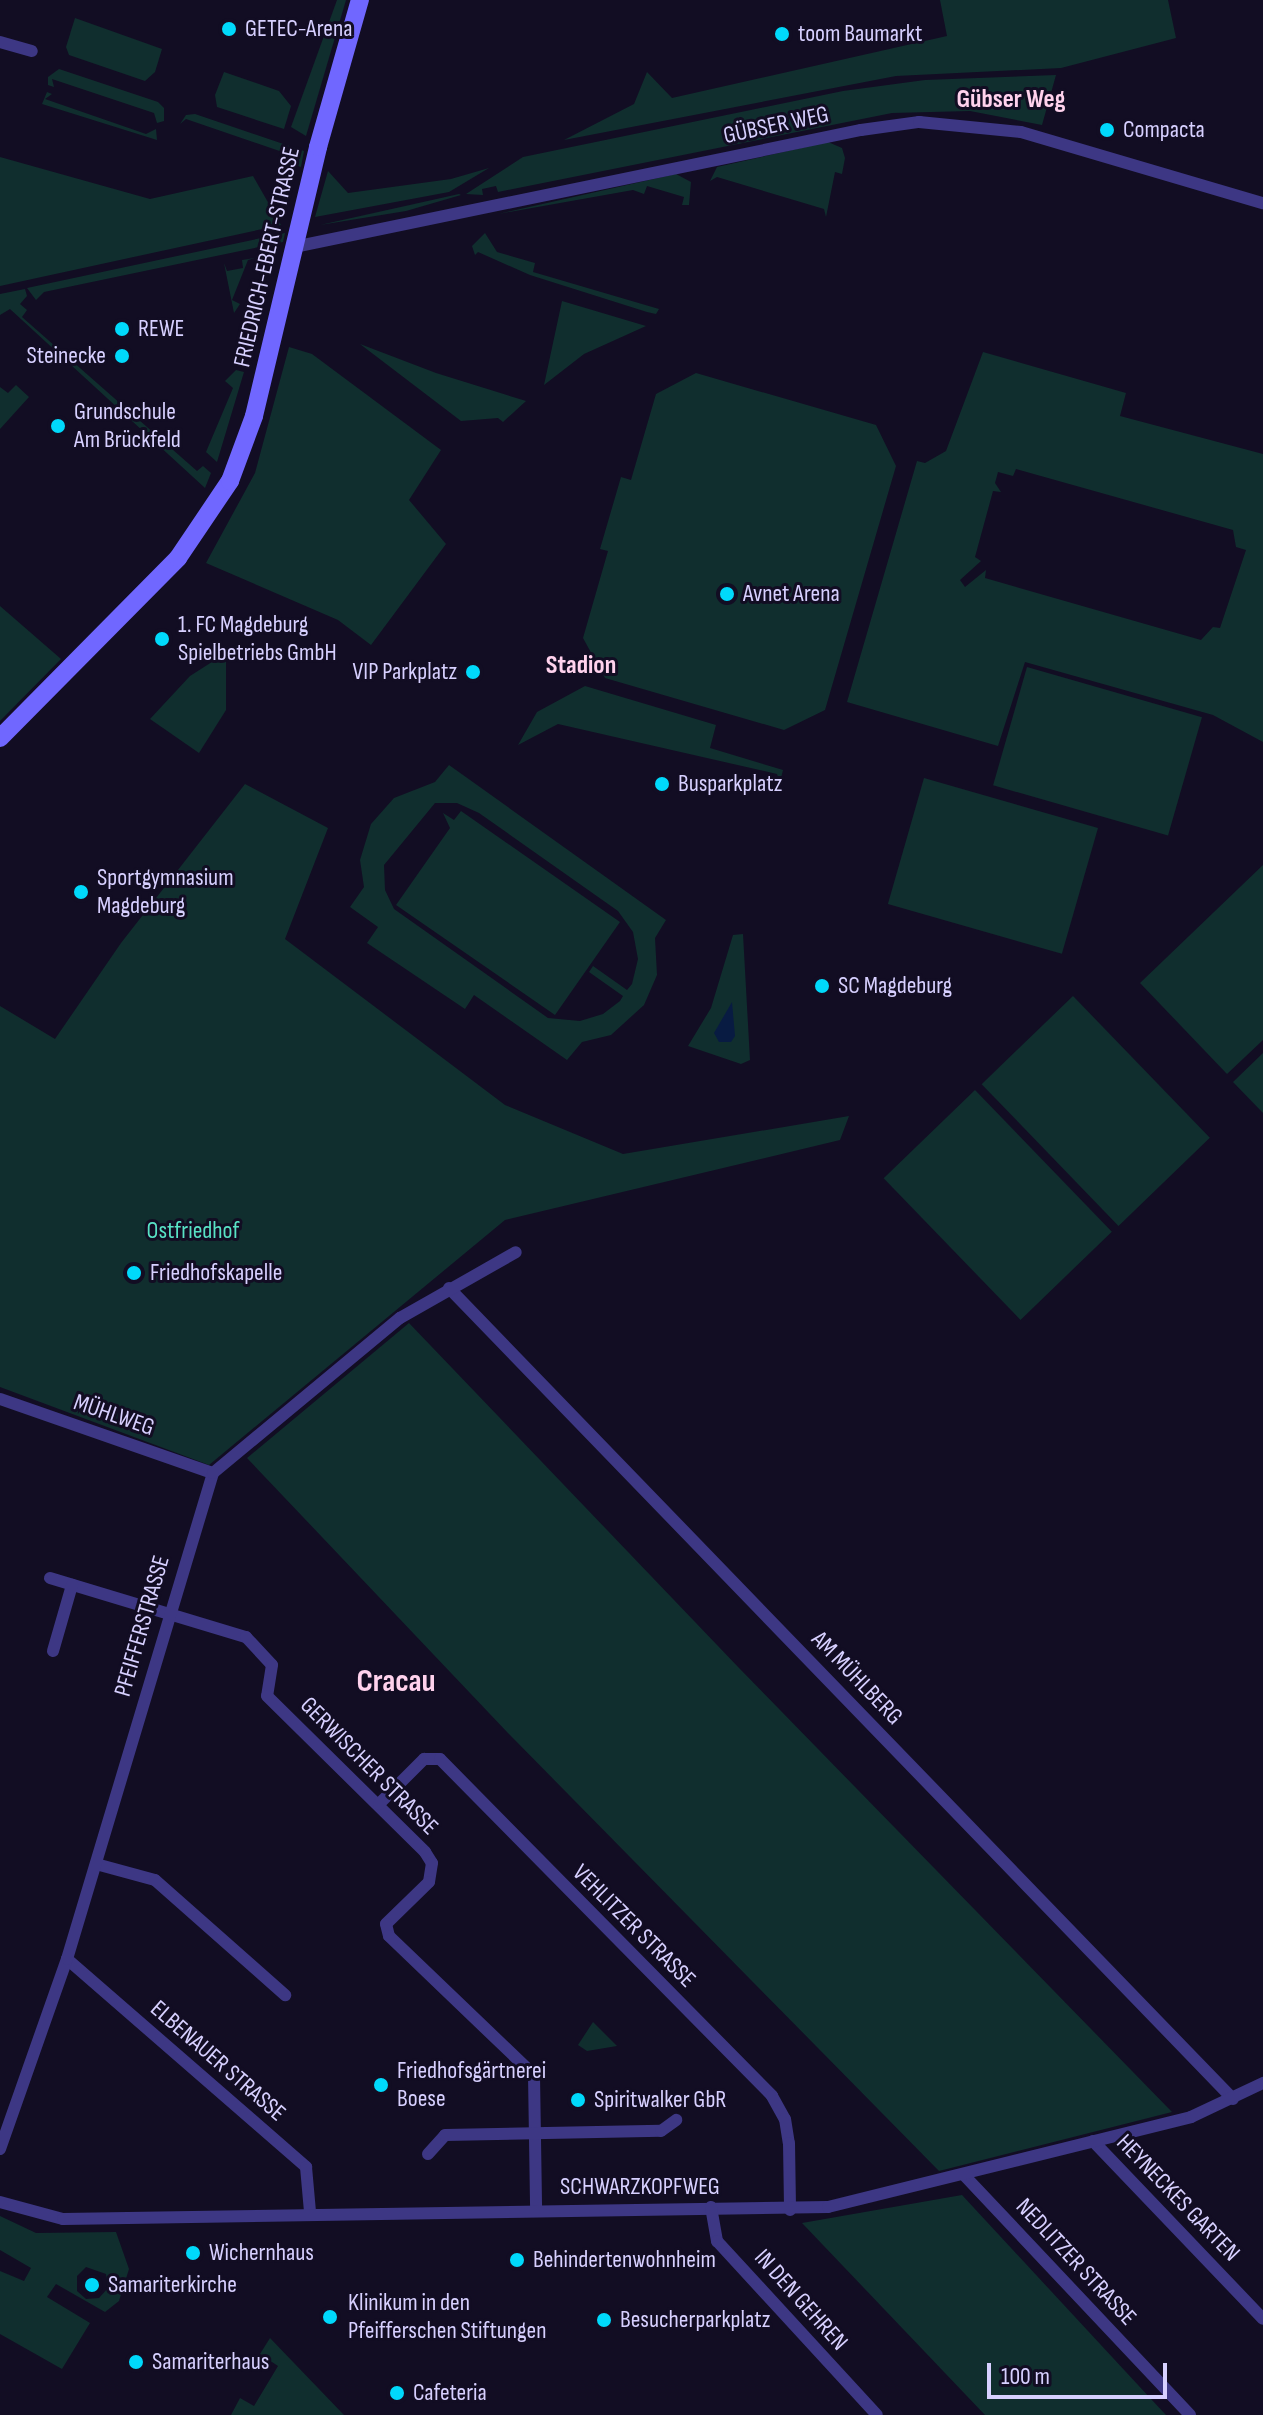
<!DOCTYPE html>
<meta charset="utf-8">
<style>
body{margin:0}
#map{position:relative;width:1263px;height:2415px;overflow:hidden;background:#120d23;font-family:"Sofia Sans Condensed",sans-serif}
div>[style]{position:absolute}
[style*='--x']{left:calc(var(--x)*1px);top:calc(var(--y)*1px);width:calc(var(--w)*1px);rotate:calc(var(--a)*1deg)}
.green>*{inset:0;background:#102e2e;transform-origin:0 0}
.water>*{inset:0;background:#081b42}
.street>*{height:12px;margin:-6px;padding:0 6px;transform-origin:6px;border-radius:6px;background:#3d3784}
.secondary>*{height:18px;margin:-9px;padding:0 9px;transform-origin:9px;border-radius:9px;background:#7067ff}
.dots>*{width:22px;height:22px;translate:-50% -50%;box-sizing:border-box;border:4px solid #120d23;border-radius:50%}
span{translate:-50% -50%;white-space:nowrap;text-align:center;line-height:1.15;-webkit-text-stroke:6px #120d23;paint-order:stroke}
.poi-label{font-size:24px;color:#d7d0ff}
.left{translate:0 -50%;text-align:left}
.right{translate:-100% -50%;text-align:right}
.street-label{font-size:24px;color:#d7d0ff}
.park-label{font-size:24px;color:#58e2c5}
.neighbourhood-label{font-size:26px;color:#ffd2ed;font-weight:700}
.district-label{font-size:32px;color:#ffd2ed;font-weight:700}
.scale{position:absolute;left:987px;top:2363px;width:180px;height:36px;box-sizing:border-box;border:4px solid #d7d0ff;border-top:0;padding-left:10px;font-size:24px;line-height:28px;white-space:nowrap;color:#d7d0ff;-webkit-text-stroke:6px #120d23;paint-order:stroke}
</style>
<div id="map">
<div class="green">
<div style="clip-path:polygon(337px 0,346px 0,306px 136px,291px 127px)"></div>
<div style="clip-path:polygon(940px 0,1168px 0,1176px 38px,1061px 68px,896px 76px,564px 140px,634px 104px,647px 72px,672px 98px,947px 36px)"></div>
<div style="clip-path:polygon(75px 18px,162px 49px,155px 72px,145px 81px,69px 55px,66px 47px)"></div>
<div style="clip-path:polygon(59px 69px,158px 102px,164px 108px,164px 121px,157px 123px,154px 113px,52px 79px,54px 87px,48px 85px,48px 77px)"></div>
<div style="clip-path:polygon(224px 72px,279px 91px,291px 106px,284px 129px,217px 107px,215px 95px)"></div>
<div style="clip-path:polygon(1056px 75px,1042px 125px,970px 111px,892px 113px,498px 192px,496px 186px,482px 189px,483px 195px,466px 194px,523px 157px,843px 91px,925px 80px)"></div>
<div style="clip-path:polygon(47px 92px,52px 94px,45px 99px,146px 134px,156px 129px,157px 140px,42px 104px)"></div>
<div style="clip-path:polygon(195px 114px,304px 151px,301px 167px,295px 165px,297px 157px,186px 119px,180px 124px,186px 115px)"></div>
<div style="clip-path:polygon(828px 142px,842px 148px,845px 158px,842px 174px,835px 172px,826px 217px,824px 209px,717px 177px,710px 181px,717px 167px)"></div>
<div style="clip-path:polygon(0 157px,150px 199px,253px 176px,281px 225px,0 286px)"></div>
<div style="clip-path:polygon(489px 168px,449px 192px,315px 217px,328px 171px,348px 193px,451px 179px)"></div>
<div style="clip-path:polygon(676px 174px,691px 182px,689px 205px,682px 205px,684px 197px,647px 186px,644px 194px,633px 190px,498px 214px)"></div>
<div style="clip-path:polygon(461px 195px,406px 211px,320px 225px,459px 194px)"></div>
<div style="clip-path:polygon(285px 233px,283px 242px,44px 292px,36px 300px,27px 288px)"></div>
<div style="clip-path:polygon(485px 233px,497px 252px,535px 263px,533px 272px,659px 309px,656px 314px,647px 312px,530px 275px,478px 252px,475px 255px,472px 246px)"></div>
<div style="clip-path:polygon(255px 258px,248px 260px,232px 300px,240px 304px,234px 313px,224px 263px,227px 271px,243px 268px,242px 260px)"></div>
<div style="clip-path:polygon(25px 289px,27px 296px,20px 304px,27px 310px,22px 317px,197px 471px,203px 466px,211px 473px,205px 488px,10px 309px,0 315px,0 294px)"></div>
<div style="clip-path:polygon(562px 301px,646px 326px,584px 354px,544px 385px)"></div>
<div style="clip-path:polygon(360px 344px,436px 373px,526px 401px,503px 422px,498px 418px,461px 421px)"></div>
<div style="clip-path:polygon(289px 347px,312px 354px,441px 450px,409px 500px,446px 544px,371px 645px,338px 620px,206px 563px,255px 473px)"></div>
<div style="clip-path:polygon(evenodd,983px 352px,1126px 393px,1120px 416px,1263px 454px,1263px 742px,1213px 715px,1025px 662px,998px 746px,847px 702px,917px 461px,925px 463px,946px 451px,983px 352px,1016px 469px,1233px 530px,1236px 547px,1246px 550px,1220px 628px,1213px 627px,1201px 640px,985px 578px,986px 570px,965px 587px,960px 580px,981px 561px,975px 557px,993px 491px,1001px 492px,995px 483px,998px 472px,1013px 476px,1016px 469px)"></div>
<div style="clip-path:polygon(236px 370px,244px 372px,217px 462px,206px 452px,233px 388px,225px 381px)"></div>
<div style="clip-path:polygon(696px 373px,876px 425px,896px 466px,825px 710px,784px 730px,605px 678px,583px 638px,608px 551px,600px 549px,621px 477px,631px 480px,656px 394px)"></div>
<div style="clip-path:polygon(16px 385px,29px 397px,0 429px,0 387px,8px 393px)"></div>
<div style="clip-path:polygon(0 606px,61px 659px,0 721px)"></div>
<div style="clip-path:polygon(226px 653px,226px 710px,199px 753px,150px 719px,190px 676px)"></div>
<div style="left:1027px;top:667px;width:182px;height:123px;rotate:16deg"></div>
<div style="clip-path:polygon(585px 686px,716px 725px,710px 748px,783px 770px,780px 782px,777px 774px,558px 724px,518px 745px,537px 712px)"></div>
<div style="clip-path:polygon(evenodd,449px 765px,666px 920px,655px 938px,657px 975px,644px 1005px,611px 1035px,582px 1042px,567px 1060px,474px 995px,465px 1009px,367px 943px,378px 927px,350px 907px,364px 887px,360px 860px,371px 824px,394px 798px,435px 782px,449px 765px,435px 803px,457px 803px,479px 813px,618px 911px,633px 932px,638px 959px,632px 984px,627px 990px,593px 966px,589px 972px,623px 996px,620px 1001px,603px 1014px,580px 1021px,548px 1018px,394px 909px,385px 890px,384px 865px,435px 803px)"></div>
<div style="left:924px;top:778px;width:181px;height:131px;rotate:16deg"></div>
<div style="clip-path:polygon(245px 784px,328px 828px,285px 939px,505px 1105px,623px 1154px,849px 1116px,840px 1140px,505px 1220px,209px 1465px,0 1387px,0 1006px,55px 1039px,121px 943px)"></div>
<div style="clip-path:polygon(461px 811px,620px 922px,555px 1015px,396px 905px,450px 828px,443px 813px,454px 820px)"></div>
<div style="clip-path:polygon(1263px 865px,1263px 1040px,1227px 1074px,1140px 983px)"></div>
<div style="clip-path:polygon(743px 934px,750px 1060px,741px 1064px,688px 1046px,711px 1008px,733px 935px)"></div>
<div style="left:1073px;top:996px;width:197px;height:127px;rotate:46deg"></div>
<div style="clip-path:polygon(1263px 1053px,1263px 1113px,1233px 1082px)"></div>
<div style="left:975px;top:1090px;width:197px;height:127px;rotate:46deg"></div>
<div style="clip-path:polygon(409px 1323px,740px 1669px,1172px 2112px,939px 2171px,507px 1732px,247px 1458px)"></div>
<div style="clip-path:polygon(593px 2022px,617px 2046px,587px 2051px,578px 2045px)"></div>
<div style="clip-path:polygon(962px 2195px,1151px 2399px,1166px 2415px,985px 2415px,802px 2223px)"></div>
<div style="clip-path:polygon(evenodd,0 2216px,36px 2233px,116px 2232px,129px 2269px,119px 2301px,105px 2312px,56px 2284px,47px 2297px,90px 2323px,62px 2369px,0 2334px,0 2271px,24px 2281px,31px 2268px,0 2250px,0 2216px,86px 2267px,106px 2274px,108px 2288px,99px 2298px,86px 2299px,77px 2291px,77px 2276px,86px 2267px)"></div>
<div style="clip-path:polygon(270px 2338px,344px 2415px,231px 2415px,240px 2398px,254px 2406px,278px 2366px,260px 2354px)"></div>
</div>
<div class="water">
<div style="clip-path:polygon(732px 1002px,735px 1036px,731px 1042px,719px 1042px,714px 1033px)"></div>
</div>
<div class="street">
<div style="--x:0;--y:42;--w:33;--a:16"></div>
<div style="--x:294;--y:247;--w:579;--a:-11.66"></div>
<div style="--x:861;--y:130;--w:59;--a:-7.9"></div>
<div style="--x:919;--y:122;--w:102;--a:5.6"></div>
<div style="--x:1021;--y:132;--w:252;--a:16.4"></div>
<div style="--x:449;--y:1288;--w:1128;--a:45.97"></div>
<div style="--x:0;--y:1399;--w:225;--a:19.2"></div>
<div style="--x:50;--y:1578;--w:205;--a:16.8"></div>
<div style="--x:246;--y:1637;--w:38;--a:47"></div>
<div style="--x:272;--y:1665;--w:31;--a:99"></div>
<div style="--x:267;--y:1696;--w:222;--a:44.6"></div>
<div style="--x:425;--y:1852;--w:13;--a:58"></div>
<div style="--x:432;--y:1863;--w:19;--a:99"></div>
<div style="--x:429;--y:1882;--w:60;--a:135.7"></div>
<div style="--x:386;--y:1924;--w:12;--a:76"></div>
<div style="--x:389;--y:1936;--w:201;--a:43.8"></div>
<div style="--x:534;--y:2075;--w:134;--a:89.1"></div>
<div style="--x:53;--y:1651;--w:69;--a:-73.9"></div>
<div style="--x:379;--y:1804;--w:64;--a:-45"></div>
<div style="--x:424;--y:1759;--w:16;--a:0"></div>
<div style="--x:440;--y:1759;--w:473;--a:45.4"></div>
<div style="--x:772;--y:2096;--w:26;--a:61"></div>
<div style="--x:785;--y:2119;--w:24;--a:81"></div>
<div style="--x:789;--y:2143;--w:67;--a:89.1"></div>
<div style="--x:96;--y:1864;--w:61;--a:15.2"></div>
<div style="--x:155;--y:1880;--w:174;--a:41.5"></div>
<div style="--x:67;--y:1959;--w:317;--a:41"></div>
<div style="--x:306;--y:2167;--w:45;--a:84.9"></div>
<div style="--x:1093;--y:2141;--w:246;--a:46.3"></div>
<div style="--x:0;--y:2149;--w:201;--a:-70.6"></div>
<div style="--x:67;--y:1959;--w:507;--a:-73.28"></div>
<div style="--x:213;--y:1473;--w:243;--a:-39.7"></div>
<div style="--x:400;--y:1318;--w:133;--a:-29.6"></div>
<div style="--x:428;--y:2154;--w:25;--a:-48"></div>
<div style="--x:445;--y:2135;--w:216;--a:-1.1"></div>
<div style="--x:661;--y:2131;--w:19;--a:-36"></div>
<div style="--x:963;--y:2174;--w:331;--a:46.7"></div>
<div style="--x:0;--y:2202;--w:65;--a:15.1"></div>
<div style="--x:63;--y:2219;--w:765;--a:-0.9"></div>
<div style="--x:828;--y:2207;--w:374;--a:-13.9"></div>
<div style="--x:1191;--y:2117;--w:80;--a:-25.3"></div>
<div style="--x:711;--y:2207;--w:35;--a:80"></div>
<div style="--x:717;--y:2241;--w:236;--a:47.4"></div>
</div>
<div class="secondary">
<div style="--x:0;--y:738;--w:253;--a:-45.3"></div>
<div style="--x:178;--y:558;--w:93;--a:-56"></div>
<div style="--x:230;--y:481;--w:69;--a:-69.7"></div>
<div style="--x:254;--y:416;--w:277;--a:-76.6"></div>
<div style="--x:318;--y:147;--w:153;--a:-74.1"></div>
</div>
<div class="dots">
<div style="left:229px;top:29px;background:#00d9fb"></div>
<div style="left:782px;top:34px;background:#00d9fb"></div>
<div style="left:1107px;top:130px;background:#00d9fb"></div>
<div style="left:122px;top:329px;background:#00d9fb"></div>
<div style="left:122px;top:356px;background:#00d9fb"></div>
<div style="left:58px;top:426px;background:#00d9fb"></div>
<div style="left:727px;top:594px;background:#00d9fb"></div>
<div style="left:162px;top:639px;background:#00d9fb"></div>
<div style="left:473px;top:672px;background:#00d9fb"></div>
<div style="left:662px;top:784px;background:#00d9fb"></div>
<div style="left:81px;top:892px;background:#00d9fb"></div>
<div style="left:822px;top:986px;background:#00d9fb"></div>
<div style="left:134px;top:1273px;background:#00d9fb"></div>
<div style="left:381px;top:2085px;background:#00d9fb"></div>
<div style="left:578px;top:2100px;background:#00d9fb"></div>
<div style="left:193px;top:2253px;background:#00d9fb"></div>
<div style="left:517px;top:2260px;background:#00d9fb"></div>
<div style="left:92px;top:2285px;background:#00d9fb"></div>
<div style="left:330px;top:2317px;background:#00d9fb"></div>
<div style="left:604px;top:2320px;background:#00d9fb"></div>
<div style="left:136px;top:2362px;background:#00d9fb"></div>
<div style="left:397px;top:2393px;background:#00d9fb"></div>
</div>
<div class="poi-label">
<span class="left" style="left:245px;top:29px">GETEC-Arena</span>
<span class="left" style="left:798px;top:34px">toom Baumarkt</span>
<span class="left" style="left:1123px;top:130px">Compacta</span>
<span class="left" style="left:138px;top:329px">REWE</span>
<span class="right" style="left:106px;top:356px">Steinecke</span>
<span class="left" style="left:74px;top:426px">Grundschule<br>Am Brückfeld</span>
<span class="left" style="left:743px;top:594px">Avnet Arena</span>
<span class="left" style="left:178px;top:639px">1. FC Magdeburg<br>Spielbetriebs GmbH</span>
<span class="right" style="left:457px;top:672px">VIP Parkplatz</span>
<span class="left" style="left:678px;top:784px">Busparkplatz</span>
<span class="left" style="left:97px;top:892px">Sportgymnasium<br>Magdeburg</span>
<span class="left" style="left:838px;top:986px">SC Magdeburg</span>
<span class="left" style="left:150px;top:1273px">Friedhofskapelle</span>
<span class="left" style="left:397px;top:2085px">Friedhofsgärtnerei<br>Boese</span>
<span class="left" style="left:594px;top:2100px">Spiritwalker GbR</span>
<span class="left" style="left:209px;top:2253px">Wichernhaus</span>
<span class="left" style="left:533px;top:2260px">Behindertenwohnheim</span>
<span class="left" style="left:108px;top:2285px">Samariterkirche</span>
<span class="left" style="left:348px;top:2317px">Klinikum in den<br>Pfeifferschen Stiftungen</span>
<span class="left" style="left:620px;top:2320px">Besucherparkplatz</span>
<span class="left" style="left:152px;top:2362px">Samariterhaus</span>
<span class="left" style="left:413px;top:2393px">Cafeteria</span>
</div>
<div class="street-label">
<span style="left:776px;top:125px;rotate:-12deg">GÜBSER WEG</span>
<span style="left:267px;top:257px;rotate:-77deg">FRIEDRICH-EBERT-STRASSE</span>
<span style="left:114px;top:1415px;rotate:19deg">MÜHLWEG</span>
<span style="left:142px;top:1626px;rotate:-74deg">PFEIFFERSTRASSE</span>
<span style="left:857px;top:1678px;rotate:46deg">AM MÜHLBERG</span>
<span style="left:369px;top:1766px;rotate:45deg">GERWISCHER STRASSE</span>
<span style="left:634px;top:1926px;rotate:45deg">VEHLITZER STRASSE</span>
<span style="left:218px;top:2061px;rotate:41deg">ELBENAUER STRASSE</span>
<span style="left:640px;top:2187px">SCHWARZKOPFWEG</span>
<span style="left:1178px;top:2198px;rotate:46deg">HEYNECKES GARTEN</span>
<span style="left:1076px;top:2262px;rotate:47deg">NEDLITZER STRASSE</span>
<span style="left:801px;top:2300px;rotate:48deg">IN DEN GEHREN</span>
</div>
<div class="park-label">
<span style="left:193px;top:1231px">Ostfriedhof</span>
</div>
<div class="neighbourhood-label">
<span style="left:1011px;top:100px">Gübser Weg</span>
<span style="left:581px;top:666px">Stadion</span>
</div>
<div class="district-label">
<span style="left:396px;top:1682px">Cracau</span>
</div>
<div class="scale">100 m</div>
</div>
